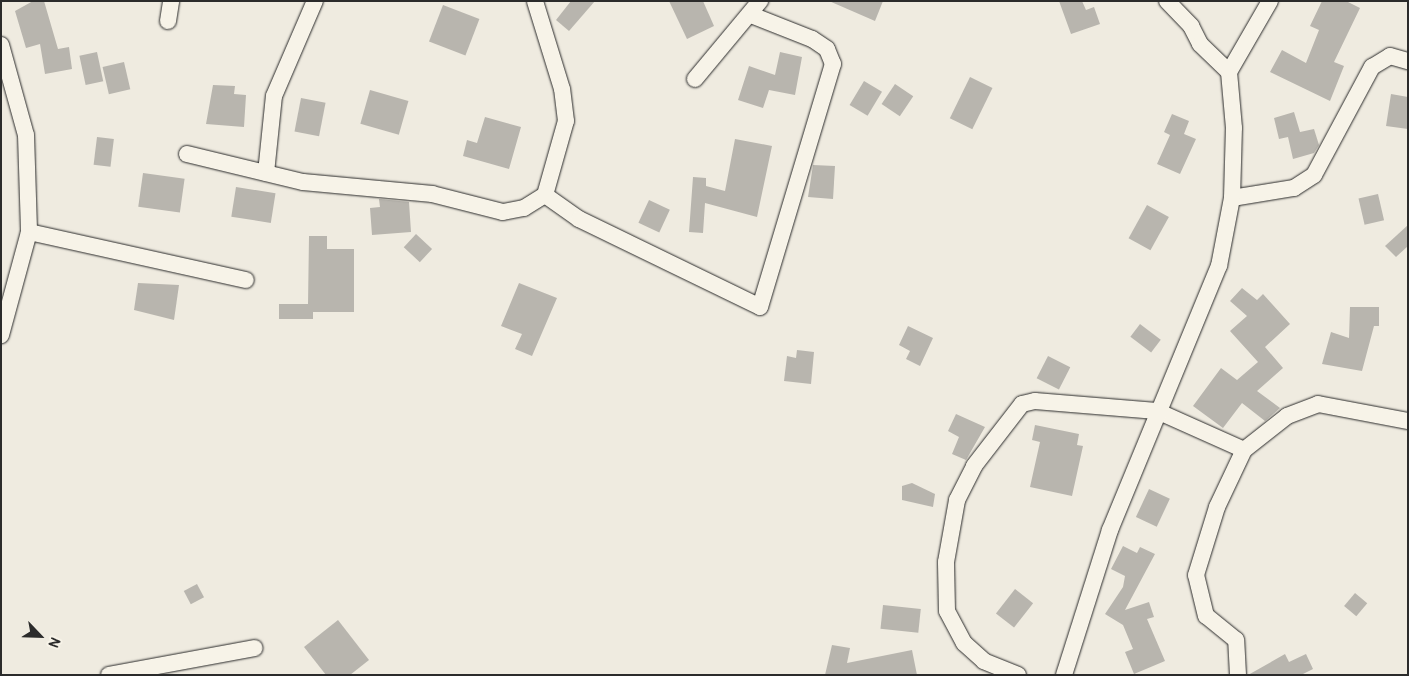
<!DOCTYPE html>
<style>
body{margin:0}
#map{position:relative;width:1409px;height:676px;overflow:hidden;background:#efebe0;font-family:Pangolin,sans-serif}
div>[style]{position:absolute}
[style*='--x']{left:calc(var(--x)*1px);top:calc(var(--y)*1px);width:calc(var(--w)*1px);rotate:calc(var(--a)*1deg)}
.building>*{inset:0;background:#b8b5ae;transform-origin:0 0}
.roads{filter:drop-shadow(0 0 1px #2b2b2b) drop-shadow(0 0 1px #2b2b2b)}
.minor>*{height:16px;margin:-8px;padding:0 8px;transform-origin:8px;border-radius:8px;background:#f7f3e8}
span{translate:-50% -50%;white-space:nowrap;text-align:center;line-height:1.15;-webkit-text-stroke:4.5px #f7f3e8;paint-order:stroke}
.frame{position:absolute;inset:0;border:2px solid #2b2b2b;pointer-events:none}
.north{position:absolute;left:15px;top:611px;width:50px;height:50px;-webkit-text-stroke:4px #f7f3e8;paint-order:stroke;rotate:114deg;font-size:14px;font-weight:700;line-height:20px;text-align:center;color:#2b2b2b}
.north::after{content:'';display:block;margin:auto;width:18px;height:22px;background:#2b2b2b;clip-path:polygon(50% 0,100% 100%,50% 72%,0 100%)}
</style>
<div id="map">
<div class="building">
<div style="clip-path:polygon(33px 1px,44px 1px,58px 49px,69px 47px,72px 69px,45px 74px,40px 44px,26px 48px,15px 11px)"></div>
<div style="clip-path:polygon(571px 1px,595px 1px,569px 31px,556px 20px)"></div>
<div style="clip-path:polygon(669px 1px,703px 1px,714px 26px,687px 39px)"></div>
<div style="clip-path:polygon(829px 1px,883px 1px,875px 21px)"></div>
<div style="clip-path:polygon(1059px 1px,1082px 1px,1086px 10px,1094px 7px,1100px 24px,1071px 34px)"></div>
<div style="clip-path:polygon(1322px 1px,1346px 1px,1360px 8px,1334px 62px,1344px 66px,1330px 101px,1270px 72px,1282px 50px,1306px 63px,1319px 30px,1310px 26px)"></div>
<div style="left:443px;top:5px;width:39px;height:39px;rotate:21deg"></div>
<div style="left:97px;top:52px;width:30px;height:18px;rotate:78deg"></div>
<div style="clip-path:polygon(780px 52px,802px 57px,795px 95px,769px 90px,763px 108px,738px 100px,749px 66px,775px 75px)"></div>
<div style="left:124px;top:62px;width:28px;height:22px;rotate:77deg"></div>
<div style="left:970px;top:77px;width:25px;height:46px;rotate:26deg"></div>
<div style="left:864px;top:81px;width:21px;height:28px;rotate:31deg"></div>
<div style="left:895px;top:84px;width:22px;height:24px;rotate:34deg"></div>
<div style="clip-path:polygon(213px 85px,235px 86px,234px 94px,246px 95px,244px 127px,206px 124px)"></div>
<div style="left:370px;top:90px;width:40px;height:35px;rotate:16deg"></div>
<div style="clip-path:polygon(1391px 94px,1408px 97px,1408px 129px,1386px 126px)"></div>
<div style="left:301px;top:98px;width:25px;height:34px;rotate:11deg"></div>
<div style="clip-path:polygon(1294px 112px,1300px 132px,1314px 129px,1319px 145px,1314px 153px,1293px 159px,1288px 137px,1279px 139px,1274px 118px)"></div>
<div style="clip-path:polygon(1172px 114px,1189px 121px,1184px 134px,1196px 139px,1180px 174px,1157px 164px,1170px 135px,1164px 132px)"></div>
<div style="clip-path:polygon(485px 117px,521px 127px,509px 169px,463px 156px,467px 140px,477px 143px)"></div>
<div style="left:97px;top:137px;width:17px;height:28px;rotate:7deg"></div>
<div style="clip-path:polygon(735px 139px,772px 146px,757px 217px,705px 203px,703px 233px,689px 232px,693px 177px,706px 178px,706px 186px,725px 191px)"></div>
<div style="clip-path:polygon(813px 165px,835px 166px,833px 199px,808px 197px)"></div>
<div style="left:143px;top:173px;width:42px;height:34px;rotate:8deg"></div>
<div style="left:236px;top:187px;width:40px;height:30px;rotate:9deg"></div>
<div style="left:1378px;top:194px;width:27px;height:20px;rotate:77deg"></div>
<div style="clip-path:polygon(379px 199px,409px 202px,411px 232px,372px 235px,370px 208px,380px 207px)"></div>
<div style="left:649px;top:200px;width:23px;height:25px;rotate:25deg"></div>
<div style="left:1147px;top:205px;width:25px;height:38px;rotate:29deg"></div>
<div style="clip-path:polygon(1408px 225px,1408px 246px,1396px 257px,1385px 246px)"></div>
<div style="left:416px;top:234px;width:22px;height:18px;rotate:43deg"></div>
<div style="clip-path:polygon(309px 236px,327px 236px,327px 249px,354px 249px,354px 312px,313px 312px,313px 319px,279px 319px,279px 304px,308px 304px)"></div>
<div style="clip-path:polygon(138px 283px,179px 285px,174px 320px,134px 310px)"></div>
<div style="clip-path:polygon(519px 283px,557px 298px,532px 356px,515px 349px,522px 334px,501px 326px)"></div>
<div style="clip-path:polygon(1242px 288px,1257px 300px,1263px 294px,1290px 324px,1265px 347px,1283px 368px,1257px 391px,1280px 408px,1265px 421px,1242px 403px,1223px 428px,1193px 406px,1221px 368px,1237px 380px,1258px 362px,1230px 331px,1247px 316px,1230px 301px)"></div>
<div style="clip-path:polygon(1350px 307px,1379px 307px,1379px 326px,1374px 326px,1362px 371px,1322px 364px,1331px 332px,1349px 338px)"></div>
<div style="left:1140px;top:324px;width:26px;height:16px;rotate:37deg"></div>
<div style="clip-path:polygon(908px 326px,933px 338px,920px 366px,906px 359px,910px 351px,899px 345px)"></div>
<div style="clip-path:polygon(797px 350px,814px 352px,811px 384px,784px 381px,787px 356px,796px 358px)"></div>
<div style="left:1048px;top:356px;width:25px;height:25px;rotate:27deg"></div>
<div style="clip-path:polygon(956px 414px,985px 427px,966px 460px,952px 454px,959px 437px,948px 431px)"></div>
<div style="clip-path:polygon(1035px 425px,1079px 434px,1077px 445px,1083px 446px,1072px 496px,1030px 487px,1040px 442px,1032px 440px)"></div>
<div style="clip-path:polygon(912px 483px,935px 494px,933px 507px,902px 500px,902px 486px)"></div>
<div style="left:1149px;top:489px;width:23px;height:31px;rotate:25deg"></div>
<div style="clip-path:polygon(1123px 546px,1137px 553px,1140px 547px,1155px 554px,1125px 610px,1149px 602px,1154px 617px,1147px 619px,1165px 661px,1134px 674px,1125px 652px,1133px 649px,1123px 625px,1105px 614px,1123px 587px,1125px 576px,1111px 569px)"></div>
<div style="left:197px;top:584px;width:15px;height:15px;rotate:62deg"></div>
<div style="left:1015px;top:589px;width:23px;height:31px;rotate:38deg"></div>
<div style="left:1355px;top:593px;width:16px;height:17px;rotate:40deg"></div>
<div style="left:883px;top:605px;width:38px;height:24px;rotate:6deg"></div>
<div style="clip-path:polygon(338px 620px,369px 660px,350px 675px,326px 675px,304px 647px)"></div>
<div style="clip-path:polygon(832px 645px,850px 648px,847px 663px,912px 650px,917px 675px,825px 675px)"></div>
<div style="clip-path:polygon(1285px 654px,1289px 662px,1306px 654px,1313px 669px,1301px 675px,1248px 675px)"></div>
</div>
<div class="roads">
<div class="minor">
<div style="--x:1167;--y:1;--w:35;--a:46"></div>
<div style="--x:1191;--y:26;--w:20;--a:63"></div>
<div style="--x:1200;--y:44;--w:40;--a:44"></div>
<div style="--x:168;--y:21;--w:20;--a:-81"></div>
<div style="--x:1;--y:45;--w:93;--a:74.5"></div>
<div style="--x:26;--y:135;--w:97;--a:88.2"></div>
<div style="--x:29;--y:232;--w:107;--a:105.2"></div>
<div style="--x:695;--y:79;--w:102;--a:-50.2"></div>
<div style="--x:187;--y:154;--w:119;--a:13.6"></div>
<div style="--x:303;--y:182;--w:130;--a:5.3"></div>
<div style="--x:432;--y:194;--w:73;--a:14.2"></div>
<div style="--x:503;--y:212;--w:21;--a:-11"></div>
<div style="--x:524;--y:208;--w:25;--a:-32"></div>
<div style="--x:545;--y:195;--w:77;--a:-74.2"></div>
<div style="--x:566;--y:121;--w:32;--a:-97"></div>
<div style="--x:562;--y:89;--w:92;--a:-107.1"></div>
<div style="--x:266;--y:173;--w:77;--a:-84.1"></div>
<div style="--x:274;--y:96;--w:103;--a:-66.7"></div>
<div style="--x:545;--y:195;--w:42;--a:35.2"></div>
<div style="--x:579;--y:219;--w:201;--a:25.9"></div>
<div style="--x:760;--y:307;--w:254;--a:-73.3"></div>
<div style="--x:833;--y:64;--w:16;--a:-112"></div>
<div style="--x:827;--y:49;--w:18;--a:-146"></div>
<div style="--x:812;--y:39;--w:66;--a:-158.5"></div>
<div style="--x:1232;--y:198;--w:63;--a:-9.2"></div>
<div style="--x:1294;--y:188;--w:24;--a:-33"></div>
<div style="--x:1314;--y:175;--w:123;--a:-61.8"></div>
<div style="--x:1372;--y:67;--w:21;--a:-31"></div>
<div style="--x:1390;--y:56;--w:19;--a:16"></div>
<div style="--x:29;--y:232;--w:222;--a:12.5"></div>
<div style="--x:109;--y:675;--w:148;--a:-10.5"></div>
<div style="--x:1018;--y:675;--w:37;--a:-158"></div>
<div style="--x:984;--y:661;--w:27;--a:-138"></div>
<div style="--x:964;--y:643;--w:36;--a:-118"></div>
<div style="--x:947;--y:611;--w:49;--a:-91.2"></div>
<div style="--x:946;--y:562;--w:63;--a:-79.9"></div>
<div style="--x:957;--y:500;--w:38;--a:-63"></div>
<div style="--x:974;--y:466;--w:78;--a:-52.3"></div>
<div style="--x:1022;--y:404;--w:13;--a:-13"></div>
<div style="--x:1035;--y:401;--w:122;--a:4.7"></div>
<div style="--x:1157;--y:411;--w:95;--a:24.1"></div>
<div style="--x:1064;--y:675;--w:152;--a:-72.4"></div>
<div style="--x:1110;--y:530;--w:286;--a:-67.6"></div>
<div style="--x:1219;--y:266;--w:69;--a:-79.2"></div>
<div style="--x:1232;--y:198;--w:70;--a:-88.4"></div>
<div style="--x:1234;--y:128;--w:56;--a:-95.1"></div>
<div style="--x:1229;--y:72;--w:82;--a:-60"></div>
<div style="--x:1238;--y:675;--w:35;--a:-93"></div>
<div style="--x:1236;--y:640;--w:38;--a:-141"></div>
<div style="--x:1206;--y:616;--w:42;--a:-103.7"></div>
<div style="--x:1196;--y:575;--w:71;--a:-72.8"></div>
<div style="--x:1217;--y:507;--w:63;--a:-64.7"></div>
<div style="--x:1244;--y:450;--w:55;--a:-38.3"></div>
<div style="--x:1287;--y:416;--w:33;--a:-21"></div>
<div style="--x:1318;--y:404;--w:92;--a:10.7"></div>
</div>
</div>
<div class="frame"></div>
<div class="north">N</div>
</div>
